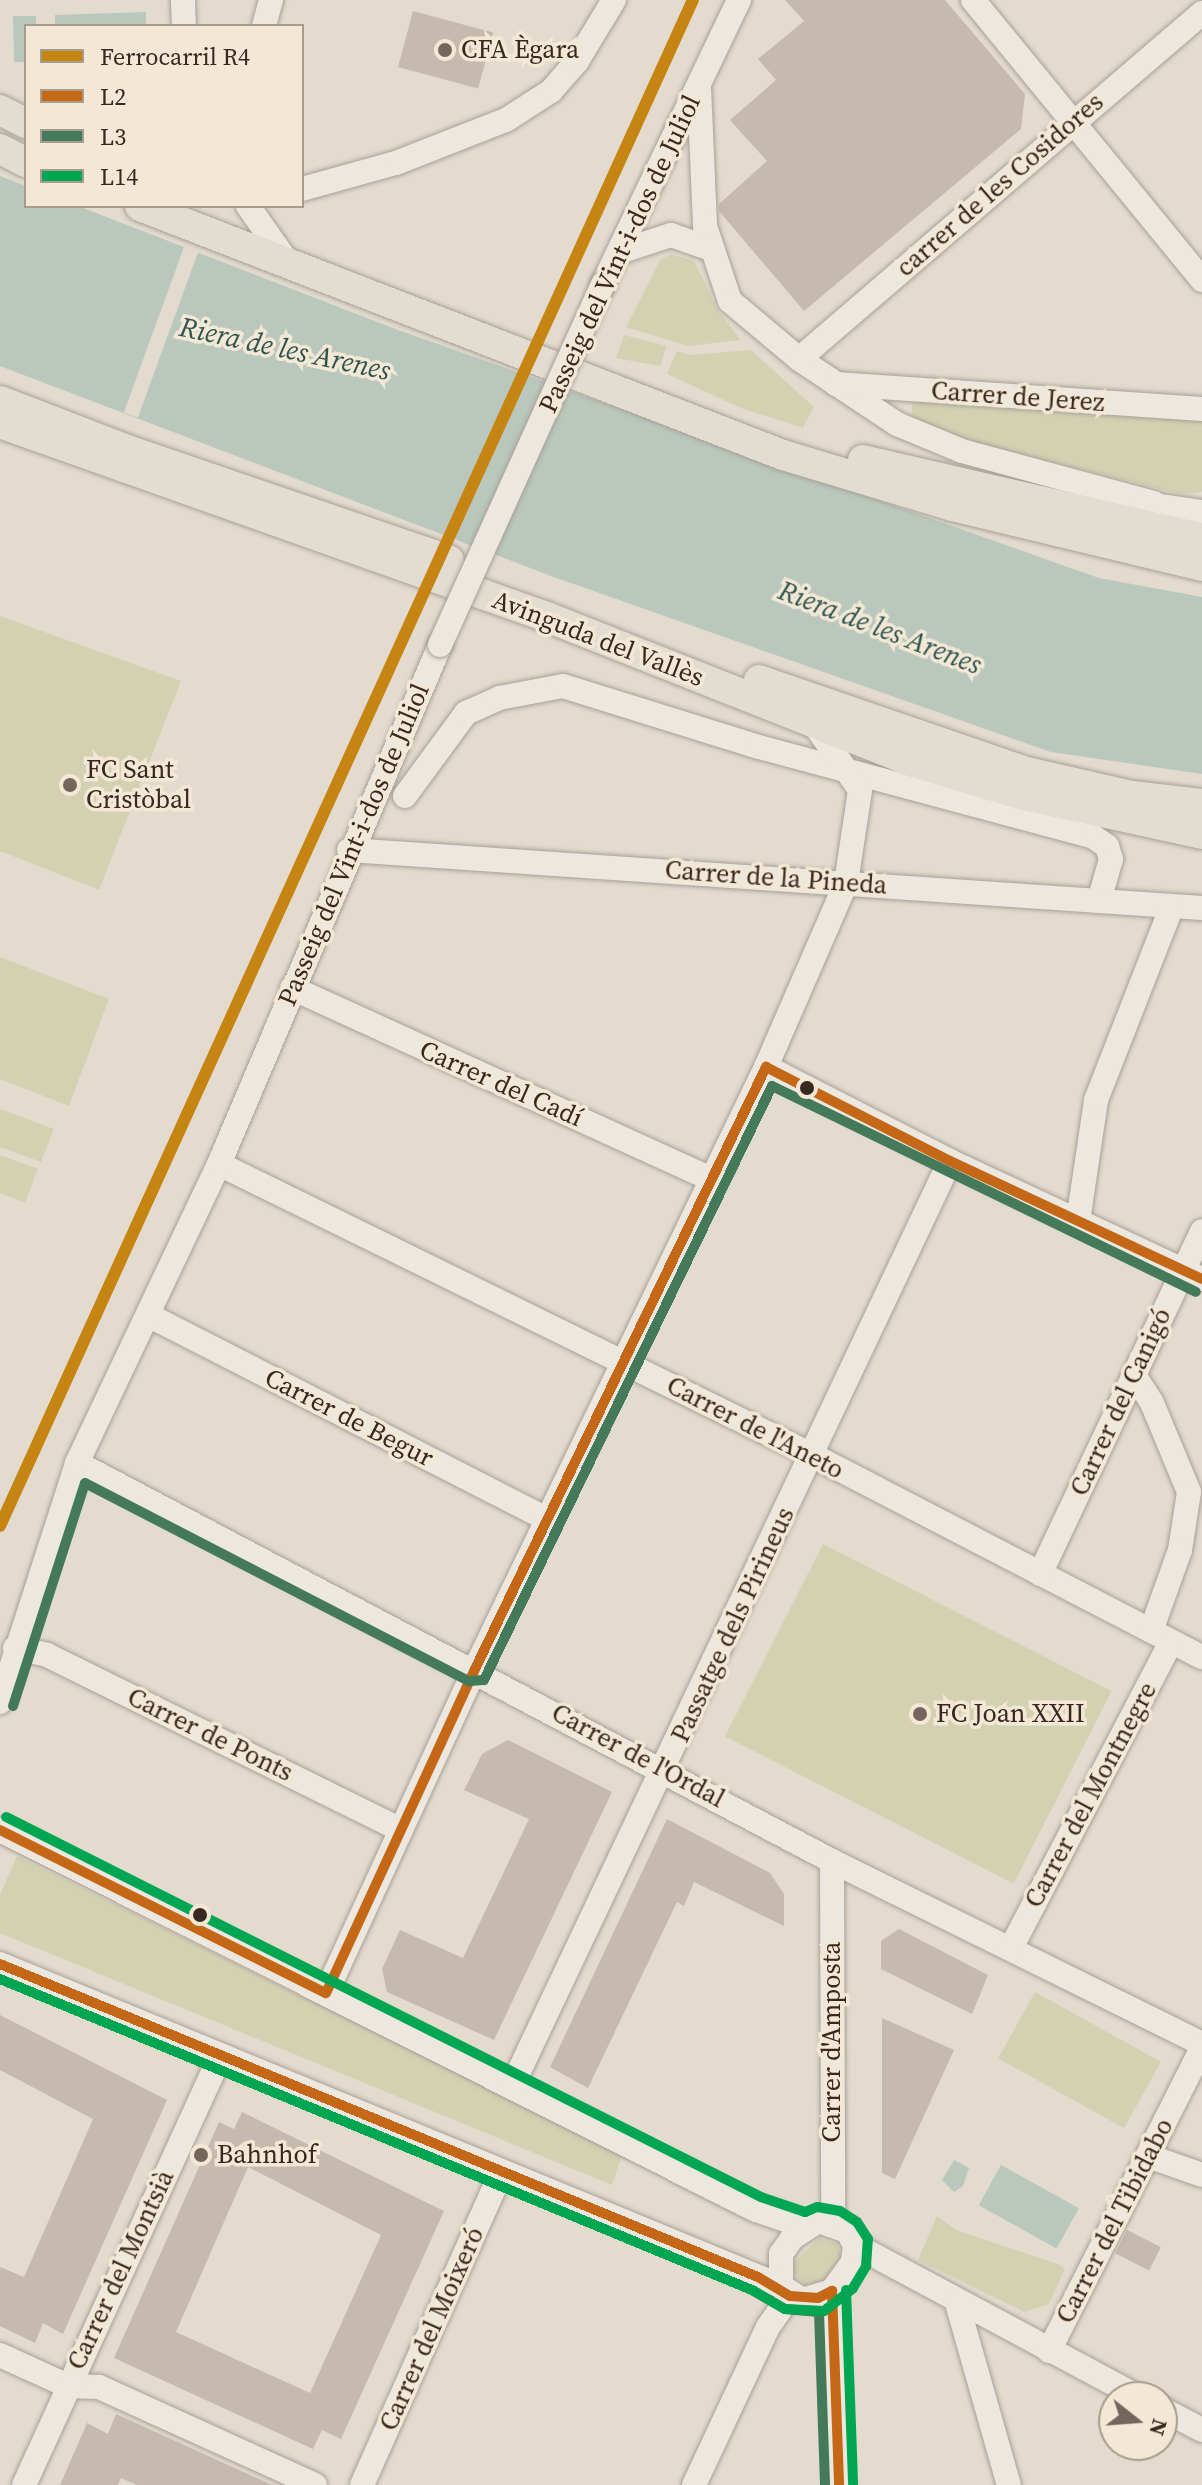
<!DOCTYPE html>
<meta charset="utf-8">
<style>
body{margin:0}
#map{position:relative;width:1202px;height:2485px;overflow:hidden;background:#e3dbce;font-family:"Source Serif 4",serif}
div>[style]{position:absolute}
[style*='--x']{left:calc(var(--x)*1px);top:calc(var(--y)*1px);width:calc(var(--w)*1px);rotate:calc(var(--a)*1deg)}
.green>*{inset:0;background:#d4d1b2;transform-origin:0 0}
.water>*{inset:0;background:#b9c7bd;transform-origin:0 0}
.pier>*{inset:0;background:#e3dbce;transform-origin:0 0}
.building>*{inset:0;background:#c6b9af;transform-origin:0 0}
.roads{filter:drop-shadow(0 0 2px #a8a097) drop-shadow(0 0 2px #a8a097)}
.minor>*{height:24px;margin:-12px;padding:0 12px;transform-origin:12px;border-radius:12px;background:#ece7df}
.major>*{height:30px;margin:-15px;padding:0 15px;transform-origin:15px;border-radius:15px;background:#e3dcd1}
.bridges{filter:drop-shadow(0 0 2px #a8a097) drop-shadow(0 0 2px #a8a097)}
.minor-bridge>*{height:24px;margin:-12px;padding:0 12px;transform-origin:12px;border-radius:12px;background:#ece7df}
.bus-1>*{height:10px;margin:-5px;padding:0 5px;transform-origin:5px;border-radius:5px;background:#c46716}
.bus-2>*{height:10px;margin:-5px;padding:0 5px;transform-origin:5px;border-radius:5px;background:#447a5a}
.bus-3>*{height:10px;margin:-5px;padding:0 5px;transform-origin:5px;border-radius:5px;background:#00a651}
.rail-1>*{height:12px;margin:-6px;padding:0 6px;transform-origin:6px;border-radius:6px;background:#c68412}
.dots>*{width:22px;height:22px;translate:-50% -50%;box-sizing:border-box;border:4px solid #f3e8d5;border-radius:50%}
span{translate:-50% -50%;white-space:nowrap;text-align:center;line-height:1.15;-webkit-text-stroke:7px #f3e8d5;paint-order:stroke}
.poi-label{font-size:26px;color:#362920}
.left{translate:0 -50%;text-align:left}
.street-label{font-size:26px;color:#362920}
.water-label{font-size:28px;color:#305550;font-style:italic}
.legend{position:absolute;left:24px;top:24px;width:280px;height:184px;box-sizing:border-box;background:#f3e8d5;border:2px solid #a79c8d;margin:0;padding:10px 14px;list-style:none;font-size:24px;color:#362920}
.legend li{display:flex;align-items:center;gap:16px;height:40px}
.legend b{width:40px;border:2px solid #a79c8d}
.north{position:absolute;left:1098px;top:2381px;width:80px;height:80px;box-sizing:border-box;background:#f3e8d5;border:2px solid #a79c8d;border-radius:50%;rotate:107deg;font-size:22px;font-weight:700;line-height:32px;text-align:center;color:#362920}
.north::after{content:'';display:block;margin:auto;width:28px;height:36px;background:#73675d;clip-path:polygon(50% 0,100% 100%,50% 72%,0 100%)}
</style>
<div id="map">
<div class="green">
<div style="clip-path:polygon(671px 254px,694px 261px,719px 312px,741px 340px,688px 346px,626px 327px,660px 260px)"></div>
<div style="clip-path:polygon(624px 335px,667px 346px,660px 366px,616px 358px)"></div>
<div style="clip-path:polygon(751px 350px,814px 407px,803px 428px,741px 408px,667px 374px,677px 351px,691px 355px)"></div>
<div style="clip-path:polygon(913px 396px,1202px 420px,1202px 492px,1180px 494px,965px 440px,911px 421px)"></div>
<div style="clip-path:polygon(0 616px,181px 681px,99px 890px,0 851px)"></div>
<div style="clip-path:polygon(0 957px,109px 999px,69px 1106px,0 1079px)"></div>
<div style="clip-path:polygon(0 1109px,54px 1129px,41px 1162px,0 1147px)"></div>
<div style="clip-path:polygon(0 1155px,38px 1169px,25px 1203px,0 1193px)"></div>
<div style="left:823px;top:1544px;width:324px;height:216px;rotate:27deg"></div>
<div style="clip-path:polygon(17px 1856px,622px 2155px,612px 2185px,0 1933px,0 1895px)"></div>
<div style="left:1035px;top:1992px;width:144px;height:76px;rotate:29deg"></div>
<div style="clip-path:polygon(937px 2216px,956px 2230px,1058px 2264px,1065px 2269px,1049px 2304px,1024px 2312px,918px 2260px)"></div>
<div style="clip-path:polygon(819px 2238px,838px 2244px,841px 2259px,824px 2281px,806px 2285px,794px 2274px,794px 2262px)"></div>
</div>
<div class="water">
<div style="clip-path:polygon(146px 12px,146px 26px,55px 26px,55px 15px)"></div>
<div style="clip-path:polygon(13px 16px,36px 16px,36px 26px,26px 26px,26px 62px,14px 62px)"></div>
<div style="clip-path:polygon(0 176px,26px 186px,26px 206px,78px 206px,398px 330px,1099px 578px,1202px 597px,1202px 774px,1051px 752px,551px 576px,0 366px)"></div>
<div style="clip-path:polygon(954px 2160px,969px 2168px,963px 2186px,954px 2192px,942px 2180px)"></div>
<div style="left:1001px;top:2165px;width:89px;height:46px;rotate:29deg"></div>
</div>
<div class="pier">
<div style="left:184px;top:247px;width:15px;height:176px;rotate:20deg"></div>
</div>
<div class="building">
<div style="clip-path:polygon(785px 0,945px 0,1025px 94px,1021px 129px,804px 311px,719px 211px,719px 204px,767px 161px,730px 120px,776px 80px,758px 59px,804px 21px)"></div>
<div style="left:413px;top:11px;width:83px;height:58px;rotate:15deg"></div>
<div style="clip-path:polygon(508px 1740px,612px 1792px,494px 2040px,387px 1992px,382px 1969px,400px 1930px,463px 1958px,529px 1819px,464px 1790px,482px 1754px)"></div>
<div style="clip-path:polygon(667px 1819px,770px 1873px,784px 1894px,784px 1926px,694px 1882px,684px 1906px,677px 1902px,588px 2088px,550px 2067px)"></div>
<div style="clip-path:polygon(899px 1929px,988px 1975px,972px 2014px,881px 1969px,881px 1941px)"></div>
<div style="clip-path:polygon(0 2015px,167px 2100px,63px 2334px,43px 2323px,35px 2343px,0 2326px,0 2267px,24px 2277px,93px 2119px,0 2070px)"></div>
<div style="clip-path:polygon(882px 2018px,954px 2050px,895px 2179px,882px 2173px)"></div>
<div style="clip-path:polygon(evenodd,242px 2112px,444px 2211px,341px 2439px,322px 2430px,313px 2449px,114px 2358px,219px 2122px,234px 2129px,242px 2112px,248px 2167px,381px 2235px,310px 2393px,176px 2332px,248px 2167px)"></div>
<div style="left:1127px;top:2230px;width:38px;height:26px;rotate:27deg"></div>
<div style="clip-path:polygon(116px 2414px,272px 2485px,137px 2485px,121px 2478px,118px 2485px,60px 2485px,87px 2423px,108px 2434px)"></div>
</div>
<div class="roads">
<div class="minor">
<div style="--x:183;--y:0;--w:26;--a:88"></div>
<div style="--x:973;--y:0;--w:362;--a:50.7"></div>
<div style="--x:264;--y:26;--w:27;--a:-75"></div>
<div style="--x:699;--y:87;--w:139;--a:87.5"></div>
<div style="--x:705;--y:226;--w:79;--a:71.6"></div>
<div style="--x:730;--y:301;--w:90;--a:40"></div>
<div style="--x:799;--y:359;--w:118;--a:33.6"></div>
<div style="--x:897;--y:424;--w:70;--a:22.6"></div>
<div style="--x:962;--y:451;--w:199;--a:15.2"></div>
<div style="--x:302;--y:189;--w:98;--a:-15.5"></div>
<div style="--x:396;--y:163;--w:118;--a:-21.4"></div>
<div style="--x:506;--y:120;--w:54;--a:-32.8"></div>
<div style="--x:551;--y:91;--w:40;--a:-49"></div>
<div style="--x:577;--y:61;--w:71;--a:-58.8"></div>
<div style="--x:248;--y:206;--w:70;--a:54.9"></div>
<div style="--x:619;--y:252;--w:55;--a:-18.1"></div>
<div style="--x:671;--y:235;--w:42;--a:19.3"></div>
<div style="--x:603;--y:284;--w:315;--a:-64.4"></div>
<div style="--x:799;--y:359;--w:531;--a:-40.65"></div>
<div style="--x:836;--y:384;--w:367;--a:3.9"></div>
<div style="--x:1141;--y:503;--w:62;--a:8.4"></div>
<div style="--x:405;--y:796;--w:103;--a:-53.7"></div>
<div style="--x:466;--y:713;--w:36;--a:-24"></div>
<div style="--x:499;--y:698;--w:65;--a:-10.6"></div>
<div style="--x:563;--y:686;--w:205;--a:17.3"></div>
<div style="--x:759;--y:747;--w:345;--a:15"></div>
<div style="--x:1092;--y:836;--w:18;--a:34"></div>
<div style="--x:1107;--y:846;--w:14;--a:73"></div>
<div style="--x:1111;--y:859;--w:44;--a:105.9"></div>
<div style="--x:349;--y:850;--w:855;--a:3.89"></div>
<div style="--x:292;--y:988;--w:460;--a:24.5"></div>
<div style="--x:766;--y:1067;--w:207;--a:27.1"></div>
<div style="--x:950;--y:1161;--w:278;--a:25.1"></div>
<div style="--x:219;--y:1164;--w:661;--a:26.14"></div>
<div style="--x:812;--y:1455;--w:439;--a:27.4"></div>
<div style="--x:1078;--y:1221;--w:122;--a:-81.5"></div>
<div style="--x:1096;--y:1100;--w:208;--a:-68.6"></div>
<div style="--x:150;--y:1316;--w:447;--a:27.1"></div>
<div style="--x:1134;--y:1375;--w:33;--a:57"></div>
<div style="--x:1152;--y:1403;--w:96;--a:67.4"></div>
<div style="--x:1189;--y:1492;--w:59;--a:98.8"></div>
<div style="--x:1180;--y:1550;--w:86;--a:109.7"></div>
<div style="--x:77;--y:1463;--w:853;--a:27.8"></div>
<div style="--x:832;--y:1861;--w:413;--a:26.3"></div>
<div style="--x:1040;--y:1574;--w:379;--a:-64.7"></div>
<div style="--x:15;--y:1648;--w:33;--a:12"></div>
<div style="--x:47;--y:1655;--w:395;--a:26.3"></div>
<div style="--x:0;--y:1702;--w:251;--a:-72.1"></div>
<div style="--x:77;--y:1463;--w:331;--a:-64.6"></div>
<div style="--x:219;--y:1164;--w:564;--a:-66.93"></div>
<div style="--x:0;--y:1830;--w:846;--a:26.69"></div>
<div style="--x:756;--y:2210;--w:53;--a:18.8"></div>
<div style="--x:832;--y:1861;--w:362;--a:89.8"></div>
<div style="--x:1011;--y:1948;--w:345;--a:-62.4"></div>
<div style="--x:0;--y:1964;--w:845;--a:22.41"></div>
<div style="--x:326;--y:1993;--w:357;--a:-65.3"></div>
<div style="--x:475;--y:1669;--w:669;--a:-64.2"></div>
<div style="--x:766;--y:1067;--w:201;--a:-66.5"></div>
<div style="--x:846;--y:883;--w:94;--a:-81.4"></div>
<div style="--x:860;--y:790;--w:80;--a:-124.9"></div>
<div style="--x:512;--y:2086;--w:1023;--a:-64.66"></div>
<div style="--x:1148;--y:2156;--w:57;--a:19.4"></div>
<div style="--x:818;--y:2221;--w:31;--a:19"></div>
<div style="--x:847;--y:2231;--w:16;--a:60"></div>
<div style="--x:855;--y:2245;--w:17;--a:97"></div>
<div style="--x:853;--y:2262;--w:36;--a:126"></div>
<div style="--x:832;--y:2291;--w:30;--a:163"></div>
<div style="--x:803;--y:2300;--w:26;--a:-148"></div>
<div style="--x:781;--y:2286;--w:32;--a:-90"></div>
<div style="--x:781;--y:2254;--w:19;--a:-55"></div>
<div style="--x:792;--y:2238;--w:31;--a:-33"></div>
<div style="--x:855;--y:2245;--w:322;--a:28.2"></div>
<div style="--x:832;--y:2291;--w:194;--a:87.9"></div>
<div style="--x:957;--y:2303;--w:189;--a:74.1"></div>
<div style="--x:1049;--y:2351;--w:339;--a:-63.2"></div>
<div style="--x:0;--y:2355;--w:75;--a:24.5"></div>
<div style="--x:68;--y:2386;--w:31;--a:2"></div>
<div style="--x:99;--y:2387;--w:237;--a:24.4"></div>
<div style="--x:1162;--y:2409;--w:45;--a:27.7"></div>
<div style="--x:24;--y:2485;--w:471;--a:-65.4"></div>
<div style="--x:362;--y:2485;--w:342;--a:-66"></div>
<div style="--x:694;--y:2485;--w:174;--a:-64.9"></div>
<div style="--x:768;--y:2327;--w:38;--a:-55"></div>
</div>
<div class="major">
<div style="--x:0;--y:110;--w:29;--a:27"></div>
<div style="--x:0;--y:149;--w:29;--a:27"></div>
<div style="--x:140;--y:206;--w:690;--a:21.17"></div>
<div style="--x:783;--y:455;--w:177;--a:16.8"></div>
<div style="--x:952;--y:506;--w:257;--a:13.5"></div>
<div style="--x:0;--y:401;--w:139;--a:21"></div>
<div style="--x:130;--y:451;--w:337;--a:18.9"></div>
<div style="--x:0;--y:423;--w:580;--a:19.53"></div>
<div style="--x:547;--y:617;--w:394;--a:21.6"></div>
<div style="--x:913;--y:762;--w:112;--a:16.7"></div>
<div style="--x:1020;--y:794;--w:186;--a:12.4"></div>
<div style="--x:863;--y:460;--w:348;--a:13"></div>
<div style="--x:759;--y:680;--w:279;--a:19"></div>
<div style="--x:1023;--y:771;--w:112;--a:12.9"></div>
<div style="--x:1132;--y:796;--w:70;--a:6.5"></div>
</div>
</div>
<div class="bridges">
<div class="minor-bridge">
<div style="--x:440;--y:645;--w:396;--a:-65.7"></div>
</div>
</div>
<div class="bus-1">
<div style="--x:0;--y:1830;--w:364;--a:26.6"></div>
<div style="--x:326;--y:1993;--w:357;--a:-65.3"></div>
<div style="--x:475;--y:1669;--w:669;--a:-64.2"></div>
<div style="--x:766;--y:1067;--w:207;--a:27.1"></div>
<div style="--x:950;--y:1161;--w:278;--a:25.1"></div>
<div style="--x:0;--y:1964;--w:820;--a:22.44"></div>
<div style="--x:758;--y:2277;--w:37;--a:31"></div>
<div style="--x:790;--y:2296;--w:28;--a:4"></div>
<div style="--x:818;--y:2298;--w:16;--a:-27"></div>
<div style="--x:832;--y:2291;--w:194;--a:87.9"></div>
</div>
<div class="bus-2">
<div style="--x:13;--y:1706;--w:234;--a:-72.1"></div>
<div style="--x:85;--y:1483;--w:432;--a:27.3"></div>
<div style="--x:469;--y:1681;--w:15;--a:-4"></div>
<div style="--x:484;--y:1680;--w:660;--a:-64.13"></div>
<div style="--x:772;--y:1086;--w:471;--a:25.9"></div>
<div style="--x:0;--y:1979;--w:814;--a:22.47"></div>
<div style="--x:752;--y:2290;--w:38;--a:30"></div>
<div style="--x:785;--y:2309;--w:34;--a:5"></div>
<div style="--x:819;--y:2312;--w:173;--a:88"></div>
</div>
<div class="bus-3">
<div style="--x:0;--y:1979;--w:814;--a:22.47"></div>
<div style="--x:752;--y:2290;--w:38;--a:30"></div>
<div style="--x:785;--y:2309;--w:39;--a:3"></div>
<div style="--x:824;--y:2311;--w:37;--a:-38"></div>
<div style="--x:853;--y:2288;--w:26;--a:-59"></div>
<div style="--x:866;--y:2266;--w:27;--a:-86"></div>
<div style="--x:868;--y:2239;--w:20;--a:-123"></div>
<div style="--x:857;--y:2222;--w:20;--a:-147"></div>
<div style="--x:840;--y:2211;--w:23;--a:-170"></div>
<div style="--x:817;--y:2207;--w:13;--a:157"></div>
<div style="--x:805;--y:2212;--w:46;--a:-161.2"></div>
<div style="--x:761;--y:2197;--w:845;--a:-153.28"></div>
<div style="--x:846;--y:2290;--w:194;--a:87.9"></div>
</div>
<div class="rail-1">
<div style="--x:0;--y:1526;--w:1676;--a:-65.58"></div>
</div>
<div class="dots">
<div style="left:445px;top:50px;background:#73675d"></div>
<div style="left:70px;top:785px;background:#73675d"></div>
<div style="left:807px;top:1088px;background:#362920"></div>
<div style="left:920px;top:1714px;background:#73675d"></div>
<div style="left:200px;top:1915px;background:#362920"></div>
<div style="left:201px;top:2155px;background:#73675d"></div>
</div>
<div class="poi-label">
<span class="left" style="left:461px;top:50px">CFA Ègara</span>
<span class="left" style="left:86px;top:785px">FC Sant<br>Cristòbal</span>
<span class="left" style="left:936px;top:1714px">FC Joan XXII</span>
<span class="left" style="left:217px;top:2155px">Bahnhof</span>
</div>
<div class="street-label">
<span style="left:1000px;top:185px;rotate:-41deg">carrer de les Cosidores</span>
<span style="left:620px;top:254px;rotate:-65deg">Passeig del Vint-i-dos de Juliol</span>
<span style="left:1018px;top:397px;rotate:4deg">Carrer de Jerez</span>
<span style="left:598px;top:639px;rotate:21deg">Avinguda del Vallès</span>
<span style="left:354px;top:845px;rotate:-67deg">Passeig del Vint-i-dos de Juliol</span>
<span style="left:776px;top:878px;rotate:4deg">Carrer de la Pineda</span>
<span style="left:501px;top:1084px;rotate:24deg">Carrer del Cadí</span>
<span style="left:1121px;top:1402px;rotate:-65deg">Carrer del Canigó</span>
<span style="left:349px;top:1418px;rotate:27deg">Carrer de Begur</span>
<span style="left:755px;top:1428px;rotate:27deg">Carrer de l'Aneto</span>
<span style="left:733px;top:1625px;rotate:-65deg">Passatge dels Pirineus</span>
<span style="left:210px;top:1735px;rotate:26deg">Carrer de Ponts</span>
<span style="left:638px;top:1756px;rotate:28deg">Carrer de l'Ordal</span>
<span style="left:1091px;top:1795px;rotate:-62deg">Carrer del Montnegre</span>
<span style="left:832px;top:2042px;rotate:-90deg">Carrer d'Amposta</span>
<span style="left:1115px;top:2221px;rotate:-63deg">Carrer del Tibidabo</span>
<span style="left:121px;top:2270px;rotate:-65deg">Carrer del Montsià</span>
<span style="left:432px;top:2329px;rotate:-66deg">Carrer del Moixeró</span>
</div>
<div class="water-label">
<span style="left:285px;top:348px;rotate:12deg">Riera de les Arenes</span>
<span style="left:880px;top:627px;rotate:21deg">Riera de les Arenes</span>
</div>
<ul class="legend">
<li><b style="height:10px;background:#c68412"></b>Ferrocarril R4</li>
<li><b style="height:10px;background:#c46716"></b>L2</li>
<li><b style="height:10px;background:#447a5a"></b>L3</li>
<li><b style="height:10px;background:#00a651"></b>L14</li>
</ul>
<div class="north">N</div>
</div>
